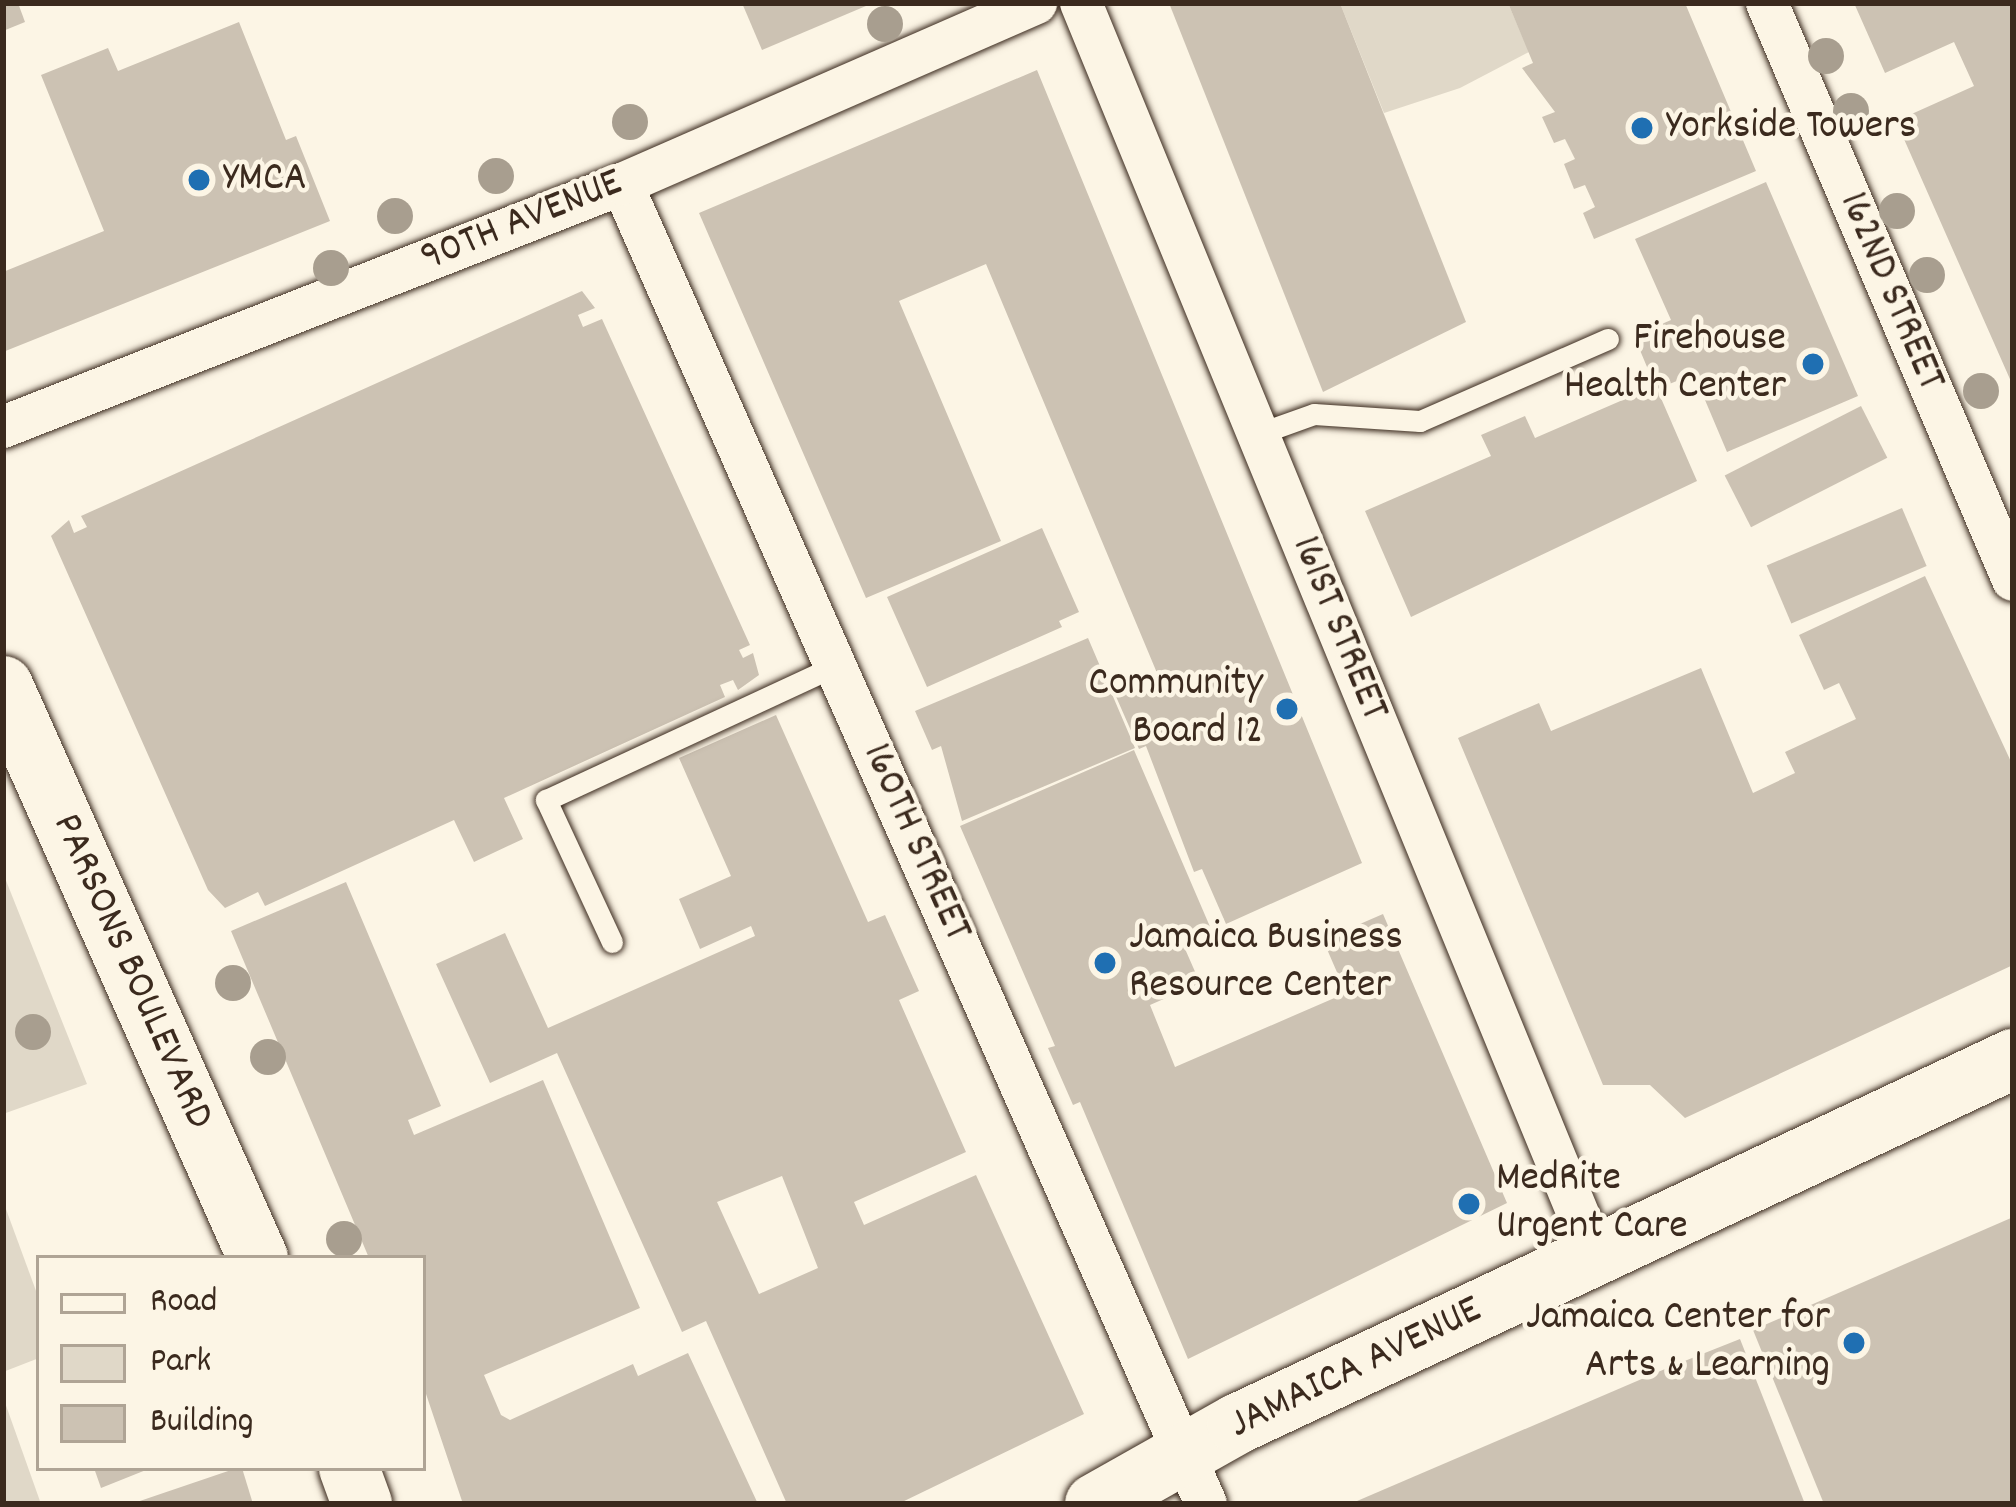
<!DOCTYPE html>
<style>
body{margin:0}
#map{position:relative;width:2016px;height:1507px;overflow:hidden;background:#fcf5e5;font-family:Dekko,sans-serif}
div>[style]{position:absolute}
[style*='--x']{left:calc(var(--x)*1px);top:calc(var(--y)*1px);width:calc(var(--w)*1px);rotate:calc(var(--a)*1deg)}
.green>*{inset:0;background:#e0d8c8}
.building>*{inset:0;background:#ccc2b3;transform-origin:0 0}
.roads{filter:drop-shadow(0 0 3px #3b2a1e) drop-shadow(0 0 3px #3b2a1e)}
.lane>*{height:21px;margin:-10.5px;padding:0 10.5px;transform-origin:10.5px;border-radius:10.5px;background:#fcf5e5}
.street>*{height:42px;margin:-21px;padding:0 21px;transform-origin:21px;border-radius:21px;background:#fcf5e5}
.secondary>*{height:60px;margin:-30px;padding:0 30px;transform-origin:30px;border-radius:30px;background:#fcf5e5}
.trees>*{width:36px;height:36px;margin:-18px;border-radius:50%;background:#a89e8f}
.dots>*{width:33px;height:33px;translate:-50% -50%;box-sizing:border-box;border:6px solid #fcf5e5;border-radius:50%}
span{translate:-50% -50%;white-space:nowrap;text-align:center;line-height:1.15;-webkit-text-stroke:9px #fcf5e5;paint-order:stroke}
.poi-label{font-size:42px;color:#3b2a1e}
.left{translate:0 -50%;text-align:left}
.right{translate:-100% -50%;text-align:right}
.street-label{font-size:42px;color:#3b2a1e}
.frame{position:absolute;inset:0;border:6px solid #3b2a1e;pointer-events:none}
.legend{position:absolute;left:36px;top:1255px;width:390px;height:216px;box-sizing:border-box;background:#fcf5e5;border:3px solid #afa495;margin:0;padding:15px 21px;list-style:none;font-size:36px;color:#3b2a1e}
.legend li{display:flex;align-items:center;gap:24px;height:60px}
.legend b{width:60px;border:3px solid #afa495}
</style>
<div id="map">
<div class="green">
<div style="clip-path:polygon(1340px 3px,1508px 3px,1529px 52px,1460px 88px,1384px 113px)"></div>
<div style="clip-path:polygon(3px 873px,87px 1084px,3px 1114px)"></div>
<div style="clip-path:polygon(3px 1201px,39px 1299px,39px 1358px,3px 1372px)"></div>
<div style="clip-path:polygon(3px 1397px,41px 1504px,3px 1504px)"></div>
</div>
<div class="building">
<div style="clip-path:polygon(3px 3px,18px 3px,25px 22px,3px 31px)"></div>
<div style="clip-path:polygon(742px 3px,873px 3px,762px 50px)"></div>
<div style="clip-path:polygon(1169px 3px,1340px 3px,1466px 322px,1323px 392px)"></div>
<div style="clip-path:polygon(1508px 3px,1685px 3px,1756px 171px,1594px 239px,1583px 213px,1595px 207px,1585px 185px,1574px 189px,1564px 164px,1575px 159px,1565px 139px,1554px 143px,1542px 117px,1555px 112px,1522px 68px,1533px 63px)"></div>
<div style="clip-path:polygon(1854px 3px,2013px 3px,2013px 386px,1896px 121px,1974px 86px,1954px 42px,1885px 73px)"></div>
<div style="clip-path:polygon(239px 22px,286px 140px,296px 136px,330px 221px,3px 352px,3px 272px,104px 231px,41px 75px,108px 48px,118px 71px)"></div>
<div style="clip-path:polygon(1037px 70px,1362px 863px,1226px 924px,1202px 869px,1194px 872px,1146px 746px,1139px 749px,1114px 692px,1157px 673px,986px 264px,899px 301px,1001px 541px,866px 598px,699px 213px)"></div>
<div style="clip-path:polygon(1766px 182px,1858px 396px,1727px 452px,1694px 374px,1657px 389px,1697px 481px,1411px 617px,1365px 511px,1491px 456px,1481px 435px,1525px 416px,1535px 438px,1655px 386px,1634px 336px,1671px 320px,1635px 239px)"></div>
<div style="clip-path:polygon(582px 291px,595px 308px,578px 315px,583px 327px,602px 319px,750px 645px,739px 650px,743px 658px,753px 653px,759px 675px,738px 690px,733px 680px,720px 685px,725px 697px,504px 798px,523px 839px,474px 862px,454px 820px,265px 906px,258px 892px,225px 908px,208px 890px,51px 536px,69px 520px,74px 533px,87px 527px,81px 516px)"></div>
<div style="left:1861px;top:406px;width:58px;height:153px;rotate:63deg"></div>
<div style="left:1902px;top:508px;width:63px;height:147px;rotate:67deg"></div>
<div style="clip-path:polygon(1042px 528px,1079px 612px,1059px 621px,1062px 627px,927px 687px,887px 597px)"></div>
<div style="clip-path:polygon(1925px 576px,2013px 766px,2013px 965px,1685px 1118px,1650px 1085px,1603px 1085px,1458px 738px,1539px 703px,1551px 731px,1701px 668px,1753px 793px,1795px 773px,1785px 752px,1856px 719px,1839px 683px,1824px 690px,1799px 635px)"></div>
<div style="clip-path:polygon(1088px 638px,1135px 748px,962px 821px,941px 746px,932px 750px,915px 711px)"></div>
<div style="clip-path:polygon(evenodd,776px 715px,868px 922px,885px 915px,919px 991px,899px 1000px,966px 1152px,854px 1202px,864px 1225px,976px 1175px,1084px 1414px,898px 1504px,787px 1504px,706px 1321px,682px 1332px,557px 1053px,490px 1083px,436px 964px,505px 933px,548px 1028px,755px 936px,751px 926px,700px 949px,679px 899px,731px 876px,679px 758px,776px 715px,782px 1176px,818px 1268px,759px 1294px,717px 1202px,782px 1176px)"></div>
<div style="clip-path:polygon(1134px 750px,1211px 929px,1182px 942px,1200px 983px,1150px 1005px,1175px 1067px,1346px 993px,1323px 940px,1383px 914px,1507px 1203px,1188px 1359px,1080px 1102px,1073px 1105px,1048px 1048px,1055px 1046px,960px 826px)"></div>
<div style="clip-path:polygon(346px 882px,441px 1106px,408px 1120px,414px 1135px,543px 1080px,640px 1308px,484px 1375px,501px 1415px,510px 1420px,633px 1364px,638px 1376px,688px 1353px,758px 1504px,463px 1504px,423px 1385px,423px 1258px,369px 1258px,231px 931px)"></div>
<div style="clip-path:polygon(2011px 1218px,2013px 1504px,1824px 1504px,1753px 1330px)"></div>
<div style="clip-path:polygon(1740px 1339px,1805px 1504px,1350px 1504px,1672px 1366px)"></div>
<div style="clip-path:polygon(94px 1468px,151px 1468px,101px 1488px)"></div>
<div style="clip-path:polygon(242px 1468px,253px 1504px,131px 1504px,237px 1468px)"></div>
</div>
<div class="roads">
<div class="lane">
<div style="--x:1258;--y:434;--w:59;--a:-19.7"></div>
<div style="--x:1314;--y:414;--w:106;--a:3.8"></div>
<div style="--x:1420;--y:421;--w:205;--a:-23.6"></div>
<div style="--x:612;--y:942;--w:157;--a:-114.9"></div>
<div style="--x:546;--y:800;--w:321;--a:-24.9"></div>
</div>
<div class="street">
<div style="--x:1081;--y:3;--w:1353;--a:67.68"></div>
<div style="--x:1767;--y:3;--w:627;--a:66.91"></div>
<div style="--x:622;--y:184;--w:1443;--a:66.13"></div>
<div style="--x:3;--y:427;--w:665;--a:-21.43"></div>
<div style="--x:622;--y:184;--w:452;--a:-23.6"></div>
</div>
<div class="secondary">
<div style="--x:3;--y:686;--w:626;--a:65.97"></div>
<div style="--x:349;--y:1468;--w:38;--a:70"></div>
<div style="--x:1095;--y:1504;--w:163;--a:-29.4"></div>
<div style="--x:1237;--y:1424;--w:858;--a:-25.19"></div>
</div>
</div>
<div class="trees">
<div style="left:885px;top:24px"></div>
<div style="left:1826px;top:56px"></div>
<div style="left:1851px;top:111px"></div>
<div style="left:630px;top:122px"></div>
<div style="left:496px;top:176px"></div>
<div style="left:1897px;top:211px"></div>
<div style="left:395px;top:216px"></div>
<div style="left:331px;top:268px"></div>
<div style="left:1927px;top:275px"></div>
<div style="left:1981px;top:391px"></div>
<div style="left:233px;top:983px"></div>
<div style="left:33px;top:1032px"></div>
<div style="left:268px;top:1057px"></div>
<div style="left:344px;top:1239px"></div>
</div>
<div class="dots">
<div style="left:1642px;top:128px;background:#1f6fb2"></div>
<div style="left:199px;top:180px;background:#1f6fb2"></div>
<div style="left:1813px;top:364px;background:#1f6fb2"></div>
<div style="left:1287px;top:709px;background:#1f6fb2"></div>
<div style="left:1105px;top:963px;background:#1f6fb2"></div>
<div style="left:1469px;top:1204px;background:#1f6fb2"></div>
<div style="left:1854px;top:1343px;background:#1f6fb2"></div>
</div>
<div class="poi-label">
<span class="left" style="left:1666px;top:128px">Yorkside Towers</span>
<span class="left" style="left:223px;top:180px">YMCA</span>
<span class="right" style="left:1786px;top:364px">Firehouse<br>Health Center</span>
<span class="right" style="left:1263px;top:709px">Community<br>Board 12</span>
<span class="left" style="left:1129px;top:963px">Jamaica Business<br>Resource Center</span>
<span class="left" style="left:1496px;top:1204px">MedRite<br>Urgent Care</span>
<span class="right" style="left:1830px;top:1343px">Jamaica Center for<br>Arts &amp; Learning</span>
</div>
<div class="street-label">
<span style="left:522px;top:222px;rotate:-22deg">90TH AVENUE</span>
<span style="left:1890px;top:292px;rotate:67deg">162ND STREET</span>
<span style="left:1338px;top:629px;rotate:68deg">161ST STREET</span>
<span style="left:915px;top:843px;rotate:66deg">160TH STREET</span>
<span style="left:131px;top:972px;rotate:66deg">PARSONS BOULEVARD</span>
<span style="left:1356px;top:1369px;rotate:-26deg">JAMAICA AVENUE</span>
</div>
<div class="frame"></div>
<ul class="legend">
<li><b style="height:15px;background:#fcf5e5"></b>Road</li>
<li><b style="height:33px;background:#e0d8c8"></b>Park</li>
<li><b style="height:33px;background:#ccc2b3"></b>Building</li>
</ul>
</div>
